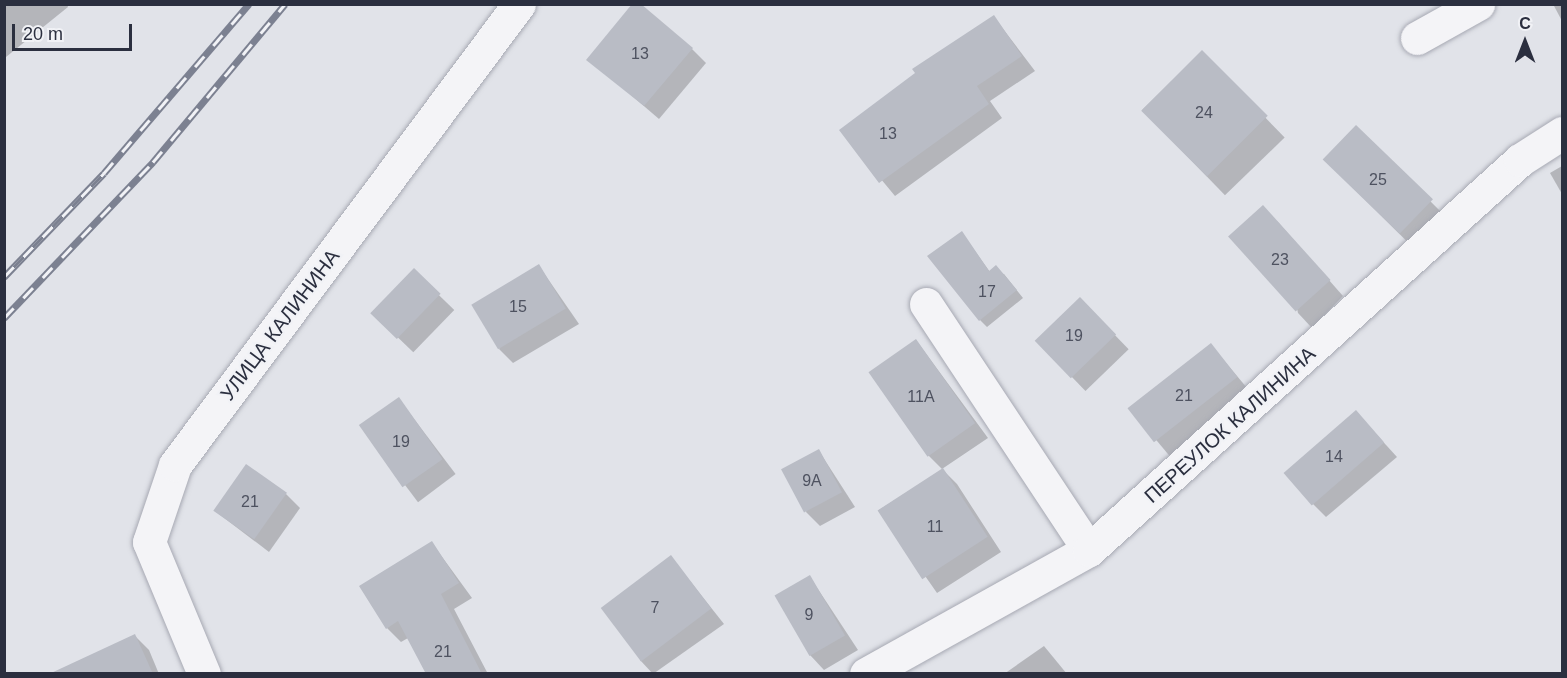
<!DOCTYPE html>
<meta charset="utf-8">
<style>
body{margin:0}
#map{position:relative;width:1567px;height:678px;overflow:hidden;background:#e1e3e9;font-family:Arial,sans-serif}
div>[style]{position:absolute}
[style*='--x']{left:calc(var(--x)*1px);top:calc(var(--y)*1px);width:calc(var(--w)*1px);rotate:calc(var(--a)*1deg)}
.shadow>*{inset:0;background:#0003;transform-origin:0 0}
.building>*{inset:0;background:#b9bcc5;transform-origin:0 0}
.roads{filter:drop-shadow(0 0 2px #a7a9b3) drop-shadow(0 0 2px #a7a9b3)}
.minor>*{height:33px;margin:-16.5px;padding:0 16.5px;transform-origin:16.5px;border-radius:16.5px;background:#f4f4f7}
.rail>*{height:7px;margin-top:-3.5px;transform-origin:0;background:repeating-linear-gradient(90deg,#f1f2f6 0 14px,#7c8191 0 28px);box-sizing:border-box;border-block:2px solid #7c8191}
span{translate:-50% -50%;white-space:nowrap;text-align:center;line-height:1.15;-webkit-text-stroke:4.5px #f1f2f6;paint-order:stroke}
.number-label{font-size:16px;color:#4e5260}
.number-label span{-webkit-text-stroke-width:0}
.street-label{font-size:20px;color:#2b2f3f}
.frame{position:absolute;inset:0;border:6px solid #2b2f3f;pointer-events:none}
.north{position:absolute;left:1495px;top:12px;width:60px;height:60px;-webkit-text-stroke:4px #f1f2f6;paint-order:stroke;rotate:0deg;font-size:16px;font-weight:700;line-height:24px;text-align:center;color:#2b2f3f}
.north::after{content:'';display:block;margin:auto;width:21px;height:27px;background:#2b2f3f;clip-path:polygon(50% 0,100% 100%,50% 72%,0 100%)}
.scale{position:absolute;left:12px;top:24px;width:120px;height:27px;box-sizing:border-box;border:3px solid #2b2f3f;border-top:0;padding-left:8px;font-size:18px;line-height:21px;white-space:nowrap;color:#2b2f3f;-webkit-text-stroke:4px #f1f2f6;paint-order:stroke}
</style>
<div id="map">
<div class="shadow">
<div style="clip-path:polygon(4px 4px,67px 4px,68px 7px,6px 57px)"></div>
<div style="clip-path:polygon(1553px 4px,1562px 4px,1562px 21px)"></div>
<div style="clip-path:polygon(994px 17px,1035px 71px,990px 101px,1002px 118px,895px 196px,841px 131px)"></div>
<div style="clip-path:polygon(692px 49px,706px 63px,659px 119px,589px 59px)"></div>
<div style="left:1202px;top:52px;width:119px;height:83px;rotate:46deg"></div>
<div style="left:1356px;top:127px;width:127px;height:45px;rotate:45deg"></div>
<div style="clip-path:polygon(1562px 166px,1562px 194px,1550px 173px)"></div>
<div style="clip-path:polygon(1277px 221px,1343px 296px,1312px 328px,1298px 313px)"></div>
<div style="clip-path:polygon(962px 233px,990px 272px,1004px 274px,1023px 298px,987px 327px,980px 320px)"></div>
<div style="clip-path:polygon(539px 266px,579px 324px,513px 363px,499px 349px)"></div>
<div style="left:414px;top:271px;width:56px;height:59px;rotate:44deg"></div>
<div style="left:1080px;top:299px;width:70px;height:60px;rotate:46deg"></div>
<div style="clip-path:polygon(916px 340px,988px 438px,942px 469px,957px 484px,1001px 552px,937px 593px,879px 510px,943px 470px,928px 455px)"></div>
<div style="left:1211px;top:345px;width:62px;height:103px;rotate:50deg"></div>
<div style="left:399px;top:399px;width:94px;height:47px;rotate:53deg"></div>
<div style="clip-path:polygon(1356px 412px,1397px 457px,1326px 517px,1312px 503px)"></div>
<div style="clip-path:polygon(819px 451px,855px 507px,820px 526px,806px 512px)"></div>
<div style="clip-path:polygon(286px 494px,300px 508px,269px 552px,215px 511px)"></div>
<div style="clip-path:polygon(432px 543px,472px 598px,454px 609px,488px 674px,427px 674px,408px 638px,401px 642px,387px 628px)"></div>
<div style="clip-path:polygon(671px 557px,724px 624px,653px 674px,640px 660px)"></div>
<div style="clip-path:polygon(810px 577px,858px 650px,824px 670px,810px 655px)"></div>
<div style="clip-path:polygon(135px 636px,149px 650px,159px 674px,70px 674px)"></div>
<div style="clip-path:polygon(1044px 646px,1067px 674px,1004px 674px)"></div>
</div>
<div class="building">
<div style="clip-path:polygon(632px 4px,641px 4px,693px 48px,644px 106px,586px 60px)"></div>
<div style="clip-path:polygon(994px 15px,1022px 56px,977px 86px,989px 104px,879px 183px,839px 130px,915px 73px,912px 69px)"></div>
<div style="left:1202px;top:50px;width:93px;height:86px;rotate:45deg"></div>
<div style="left:1356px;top:125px;width:107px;height:48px;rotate:44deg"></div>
<div style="left:1263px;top:205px;width:101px;height:47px;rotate:48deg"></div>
<div style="clip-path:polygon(962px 231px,989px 271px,996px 265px,1017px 290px,979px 321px,927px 256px)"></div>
<div style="left:539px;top:264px;width:52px;height:79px;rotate:59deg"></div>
<div style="left:414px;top:268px;width:37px;height:63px;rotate:44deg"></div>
<div style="left:1080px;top:297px;width:52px;height:63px;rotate:46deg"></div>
<div style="left:916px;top:339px;width:103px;height:58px;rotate:55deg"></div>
<div style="left:1211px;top:343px;width:43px;height:106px;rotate:52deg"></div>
<div style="left:399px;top:397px;width:76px;height:49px;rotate:55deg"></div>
<div style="left:1356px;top:410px;width:43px;height:96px;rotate:49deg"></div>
<div style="left:819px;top:449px;width:49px;height:43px;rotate:62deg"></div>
<div style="left:246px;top:464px;width:50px;height:57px;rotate:35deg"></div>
<div style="left:943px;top:468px;width:82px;height:78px;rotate:57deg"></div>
<div style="clip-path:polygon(432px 541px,459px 583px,441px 594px,482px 674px,426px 674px,398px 621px,386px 629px,359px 586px)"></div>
<div style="left:671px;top:555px;width:67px;height:88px;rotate:53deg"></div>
<div style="left:810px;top:575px;width:70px;height:41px;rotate:60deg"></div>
<div style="clip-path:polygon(135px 634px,153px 674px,49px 674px)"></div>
</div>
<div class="roads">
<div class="minor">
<div style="--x:1417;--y:38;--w:70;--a:-29.1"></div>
<div style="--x:926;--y:304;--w:295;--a:56.5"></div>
<div style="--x:204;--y:674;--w:143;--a:-112.6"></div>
<div style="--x:149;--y:542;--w:81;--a:-71.3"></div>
<div style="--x:175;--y:465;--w:575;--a:-53.27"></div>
<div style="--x:866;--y:674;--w:255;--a:-29.1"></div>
<div style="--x:1089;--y:550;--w:581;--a:-42.14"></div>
<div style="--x:1520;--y:160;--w:50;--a:-32.7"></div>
</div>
</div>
<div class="rail">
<div style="--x:4;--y:277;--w:144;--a:-46.1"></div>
<div style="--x:104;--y:173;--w:223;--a:-49.4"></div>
<div style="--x:4;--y:318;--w:216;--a:-46.3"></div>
<div style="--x:153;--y:162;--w:206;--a:-50.1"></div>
</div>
<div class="number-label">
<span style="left:640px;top:54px">13</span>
<span style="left:1204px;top:113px">24</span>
<span style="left:888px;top:134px">13</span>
<span style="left:1378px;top:180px">25</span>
<span style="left:1280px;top:260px">23</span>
<span style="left:987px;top:292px">17</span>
<span style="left:518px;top:307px">15</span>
<span style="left:1074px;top:336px">19</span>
<span style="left:1184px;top:396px">21</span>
<span style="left:921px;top:397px">11А</span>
<span style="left:401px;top:442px">19</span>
<span style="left:1334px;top:457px">14</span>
<span style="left:812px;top:481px">9А</span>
<span style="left:250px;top:502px">21</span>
<span style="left:935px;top:527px">11</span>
<span style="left:655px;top:608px">7</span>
<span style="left:809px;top:615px">9</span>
<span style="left:443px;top:652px">21</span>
</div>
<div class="street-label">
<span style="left:280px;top:325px;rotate:-53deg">УЛИЦА КАЛИНИНА</span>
<span style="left:1230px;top:425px;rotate:-42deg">ПЕРЕУЛОК КАЛИНИНА</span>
</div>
<div class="frame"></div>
<div class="north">С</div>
<div class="scale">20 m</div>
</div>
